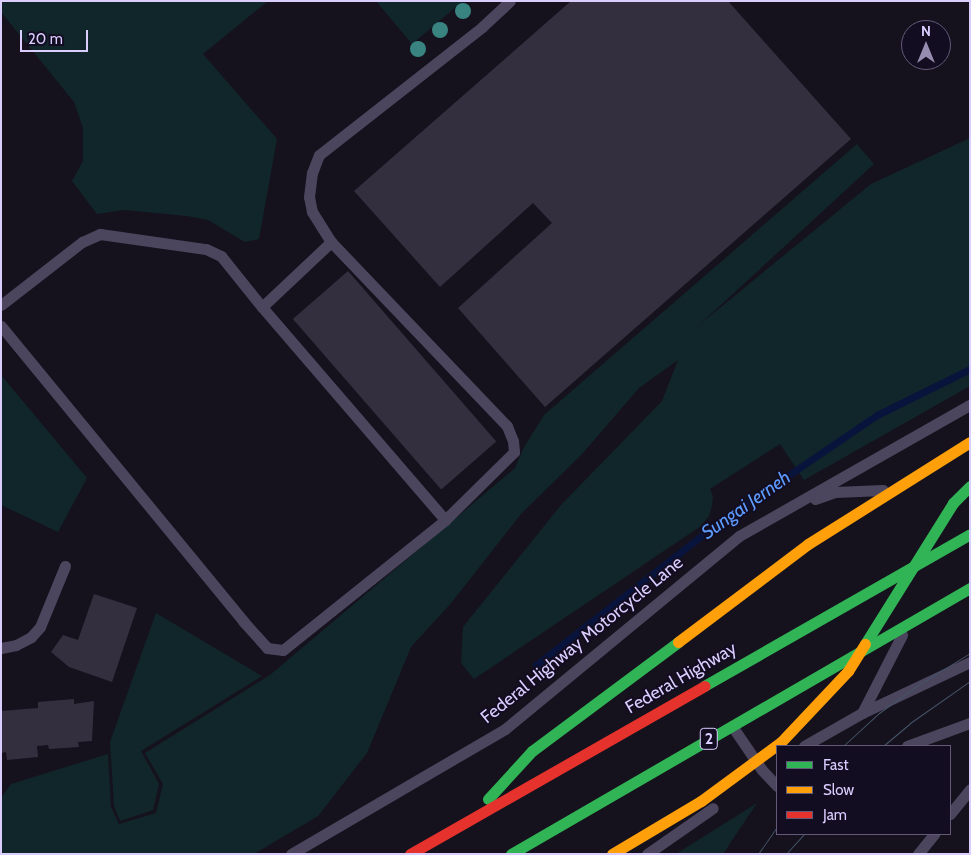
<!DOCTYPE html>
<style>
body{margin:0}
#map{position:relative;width:971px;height:855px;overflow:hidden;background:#15121d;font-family:Cabin,sans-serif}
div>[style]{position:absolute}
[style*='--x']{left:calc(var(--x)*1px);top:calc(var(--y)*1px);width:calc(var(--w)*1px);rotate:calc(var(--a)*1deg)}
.green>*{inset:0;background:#11262a}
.stream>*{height:7px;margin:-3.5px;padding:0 3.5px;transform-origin:3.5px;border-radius:3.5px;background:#09143d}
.building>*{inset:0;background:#342f3f;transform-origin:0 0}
.lane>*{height:11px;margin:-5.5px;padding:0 5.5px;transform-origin:5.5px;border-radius:5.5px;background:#4b465e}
.fast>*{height:11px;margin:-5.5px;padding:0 5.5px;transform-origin:5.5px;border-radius:5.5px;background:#30b455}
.slow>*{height:11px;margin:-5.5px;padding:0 5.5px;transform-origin:5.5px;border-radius:5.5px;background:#ff9f0a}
.jam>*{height:11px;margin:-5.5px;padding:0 5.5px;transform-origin:5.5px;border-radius:5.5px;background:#e5322d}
.tram>*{height:1px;margin:-0.5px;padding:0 0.5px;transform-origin:0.5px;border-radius:0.5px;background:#445368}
.fast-bridge>*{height:11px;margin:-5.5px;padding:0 5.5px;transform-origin:5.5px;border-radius:5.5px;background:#30b455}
.slow-bridge>*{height:11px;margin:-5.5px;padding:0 5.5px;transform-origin:5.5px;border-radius:5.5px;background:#ff9f0a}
.trees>*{width:16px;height:16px;margin:-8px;border-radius:50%;background:#398481}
span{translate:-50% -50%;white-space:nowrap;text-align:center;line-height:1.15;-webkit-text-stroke:4px #130d22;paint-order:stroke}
.shield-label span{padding:1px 4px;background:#130d22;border:1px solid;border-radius:4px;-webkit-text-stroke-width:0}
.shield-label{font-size:16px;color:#daceff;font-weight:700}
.street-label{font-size:18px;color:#daceff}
.water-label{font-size:19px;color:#5c9cff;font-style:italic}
.frame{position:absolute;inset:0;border:2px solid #daceff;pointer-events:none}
.legend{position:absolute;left:776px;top:745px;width:175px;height:90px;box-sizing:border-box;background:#130d22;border:1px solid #635a7a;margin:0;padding:6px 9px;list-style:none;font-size:15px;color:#daceff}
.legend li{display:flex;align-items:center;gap:10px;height:25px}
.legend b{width:25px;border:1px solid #635a7a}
.north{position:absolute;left:901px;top:20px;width:50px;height:50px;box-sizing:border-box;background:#130d22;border:1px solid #635a7a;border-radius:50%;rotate:0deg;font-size:14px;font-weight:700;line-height:20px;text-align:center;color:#daceff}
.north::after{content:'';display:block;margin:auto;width:18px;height:22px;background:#958cb0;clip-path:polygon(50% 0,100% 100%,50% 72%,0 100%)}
.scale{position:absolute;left:20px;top:30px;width:68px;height:22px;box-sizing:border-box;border:2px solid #daceff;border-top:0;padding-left:6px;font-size:15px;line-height:18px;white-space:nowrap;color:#daceff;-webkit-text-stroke:4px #130d22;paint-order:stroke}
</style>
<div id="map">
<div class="green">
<div style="clip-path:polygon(1px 1px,268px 1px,203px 54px,277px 139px,259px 239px,245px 242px,208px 220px,187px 216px,124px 210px,97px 214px,72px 181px,83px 161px,83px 128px,74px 102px,1px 12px)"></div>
<div style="clip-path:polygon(376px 1px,463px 1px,412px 44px)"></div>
<div style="clip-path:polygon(970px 138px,970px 386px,804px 480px,780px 444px,710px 489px,713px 496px,712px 506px,709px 516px,701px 526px,474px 679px,461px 663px,463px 627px,561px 505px,662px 401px,678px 360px,639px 388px,582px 454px,521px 514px,452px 602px,411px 647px,367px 753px,318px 816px,254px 854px,1px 854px,1px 798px,11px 784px,108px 754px,111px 807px,119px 824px,156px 813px,163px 784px,145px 753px,270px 675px,515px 468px,523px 449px,544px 415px,857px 144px,874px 164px,699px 325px,871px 184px)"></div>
<div style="clip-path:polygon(1px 375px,87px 478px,58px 532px,1px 505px)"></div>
<div style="clip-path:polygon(156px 613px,262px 676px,141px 751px,159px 784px,153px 810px,120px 821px,114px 806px,110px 742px)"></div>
<div style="clip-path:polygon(757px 803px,723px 854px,676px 854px)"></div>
</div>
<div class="stream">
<div style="--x:536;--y:665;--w:227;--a:-38"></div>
<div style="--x:715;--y:525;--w:196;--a:-34.2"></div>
<div style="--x:877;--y:415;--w:104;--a:-26.3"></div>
</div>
<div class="building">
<div style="clip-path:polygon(571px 1px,728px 1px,851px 139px,545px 407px,458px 308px,552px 223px,533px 203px,440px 287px,354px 191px)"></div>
<div style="left:348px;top:271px;width:226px;height:73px;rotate:49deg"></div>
<div style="clip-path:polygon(94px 594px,137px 608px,112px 682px,69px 667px,51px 652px,63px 635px,78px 640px)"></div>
<div style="clip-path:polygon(74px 699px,74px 704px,94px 701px,92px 741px,78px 742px,79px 747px,49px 749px,48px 745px,37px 746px,38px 757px,7px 760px,6px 752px,1px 753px,1px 711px,38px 708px,38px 702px)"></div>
</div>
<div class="lane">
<div style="--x:1;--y:305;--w:103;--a:-37.9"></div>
<div style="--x:82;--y:242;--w:20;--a:-24"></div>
<div style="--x:100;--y:234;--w:107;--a:8.1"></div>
<div style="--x:206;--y:249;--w:17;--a:25"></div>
<div style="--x:221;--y:256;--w:65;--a:51.2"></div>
<div style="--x:262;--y:307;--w:281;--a:49.3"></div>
<div style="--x:262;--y:307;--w:95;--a:-43.3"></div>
<div style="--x:331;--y:242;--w:36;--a:-122"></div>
<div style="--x:312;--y:212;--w:15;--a:-101"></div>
<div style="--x:309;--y:197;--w:24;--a:-83"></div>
<div style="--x:312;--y:173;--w:19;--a:-69"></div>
<div style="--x:319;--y:155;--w:207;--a:-38.1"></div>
<div style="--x:482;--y:27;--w:38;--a:-43"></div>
<div style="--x:1;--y:326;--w:382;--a:50.6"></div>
<div style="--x:243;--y:621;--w:36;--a:48"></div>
<div style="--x:267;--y:648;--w:16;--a:7"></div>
<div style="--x:283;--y:650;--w:208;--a:-38.7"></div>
<div style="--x:445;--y:520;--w:97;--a:-44.6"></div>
<div style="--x:514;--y:452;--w:11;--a:-95"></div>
<div style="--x:513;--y:441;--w:16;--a:-112"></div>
<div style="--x:507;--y:426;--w:255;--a:-133.7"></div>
<div style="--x:815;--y:499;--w:21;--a:-19"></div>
<div style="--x:835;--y:492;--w:48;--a:-2.4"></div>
<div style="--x:1;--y:648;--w:15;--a:-11"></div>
<div style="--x:16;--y:645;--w:17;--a:-28"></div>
<div style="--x:31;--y:637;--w:13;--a:-48"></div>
<div style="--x:40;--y:627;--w:66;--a:-67.7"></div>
<div style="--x:862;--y:713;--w:88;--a:-62.9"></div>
<div style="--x:732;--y:726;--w:53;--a:55.7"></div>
<div style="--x:762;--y:770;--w:22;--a:47"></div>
<div style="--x:804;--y:746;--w:67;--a:-29.6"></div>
<div style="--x:862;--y:713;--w:119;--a:-25.3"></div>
<div style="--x:907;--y:746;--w:67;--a:-20.1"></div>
<div style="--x:950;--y:814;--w:32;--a:-51"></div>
<div style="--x:291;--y:854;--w:248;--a:-30.3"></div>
<div style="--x:505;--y:729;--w:303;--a:-39.5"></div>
<div style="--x:739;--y:536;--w:266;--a:-29.6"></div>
<div style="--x:647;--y:854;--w:80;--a:-34.9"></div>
<div style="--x:918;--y:854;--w:26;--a:-51"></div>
</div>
<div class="fast">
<div style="--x:704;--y:686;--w:306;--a:-29.7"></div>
<div style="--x:488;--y:799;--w:65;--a:-47.5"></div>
<div style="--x:532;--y:751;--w:182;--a:-36.7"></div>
<div style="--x:511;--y:854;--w:531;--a:-30.09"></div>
</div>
<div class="slow">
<div style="--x:678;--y:642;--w:163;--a:-37"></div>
<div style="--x:808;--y:544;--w:191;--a:-32.2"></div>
</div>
<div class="jam">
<div style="--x:410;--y:854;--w:339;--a:-29.7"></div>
</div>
<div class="tram">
<div style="--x:843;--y:746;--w:49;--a:-42.5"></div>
<div style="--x:879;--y:713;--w:44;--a:-35.8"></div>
<div style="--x:915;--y:687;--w:65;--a:-31.7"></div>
<div style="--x:883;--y:746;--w:35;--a:-40"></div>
<div style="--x:910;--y:723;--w:73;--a:-35"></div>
<div style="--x:758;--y:854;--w:33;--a:-55"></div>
<div style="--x:786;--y:854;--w:27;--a:-48"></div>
</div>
<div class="fast-bridge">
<div style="--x:865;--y:644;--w:166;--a:-58"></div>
<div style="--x:953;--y:503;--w:24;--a:-45"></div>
</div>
<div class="slow-bridge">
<div style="--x:612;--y:854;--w:104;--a:-30.8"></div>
<div style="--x:701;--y:801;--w:99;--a:-36.4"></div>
<div style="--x:781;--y:742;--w:98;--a:-46.7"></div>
<div style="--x:848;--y:671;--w:32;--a:-58"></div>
</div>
<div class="trees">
<div style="left:463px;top:11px"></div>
<div style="left:440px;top:30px"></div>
<div style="left:418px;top:49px"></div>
</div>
<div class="shield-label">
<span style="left:709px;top:739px">2</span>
</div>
<div class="street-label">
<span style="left:582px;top:640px;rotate:-39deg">Federal Highway Motorcycle Lane</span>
<span style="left:681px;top:678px;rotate:-30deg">Federal Highway</span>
</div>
<div class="water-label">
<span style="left:746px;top:505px;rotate:-35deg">Sungai Jerneh</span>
</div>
<div class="frame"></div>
<ul class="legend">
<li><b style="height:6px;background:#30b455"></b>Fast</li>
<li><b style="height:6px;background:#ff9f0a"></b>Slow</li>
<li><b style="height:6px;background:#e5322d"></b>Jam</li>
</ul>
<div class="north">N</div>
<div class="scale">20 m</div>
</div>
